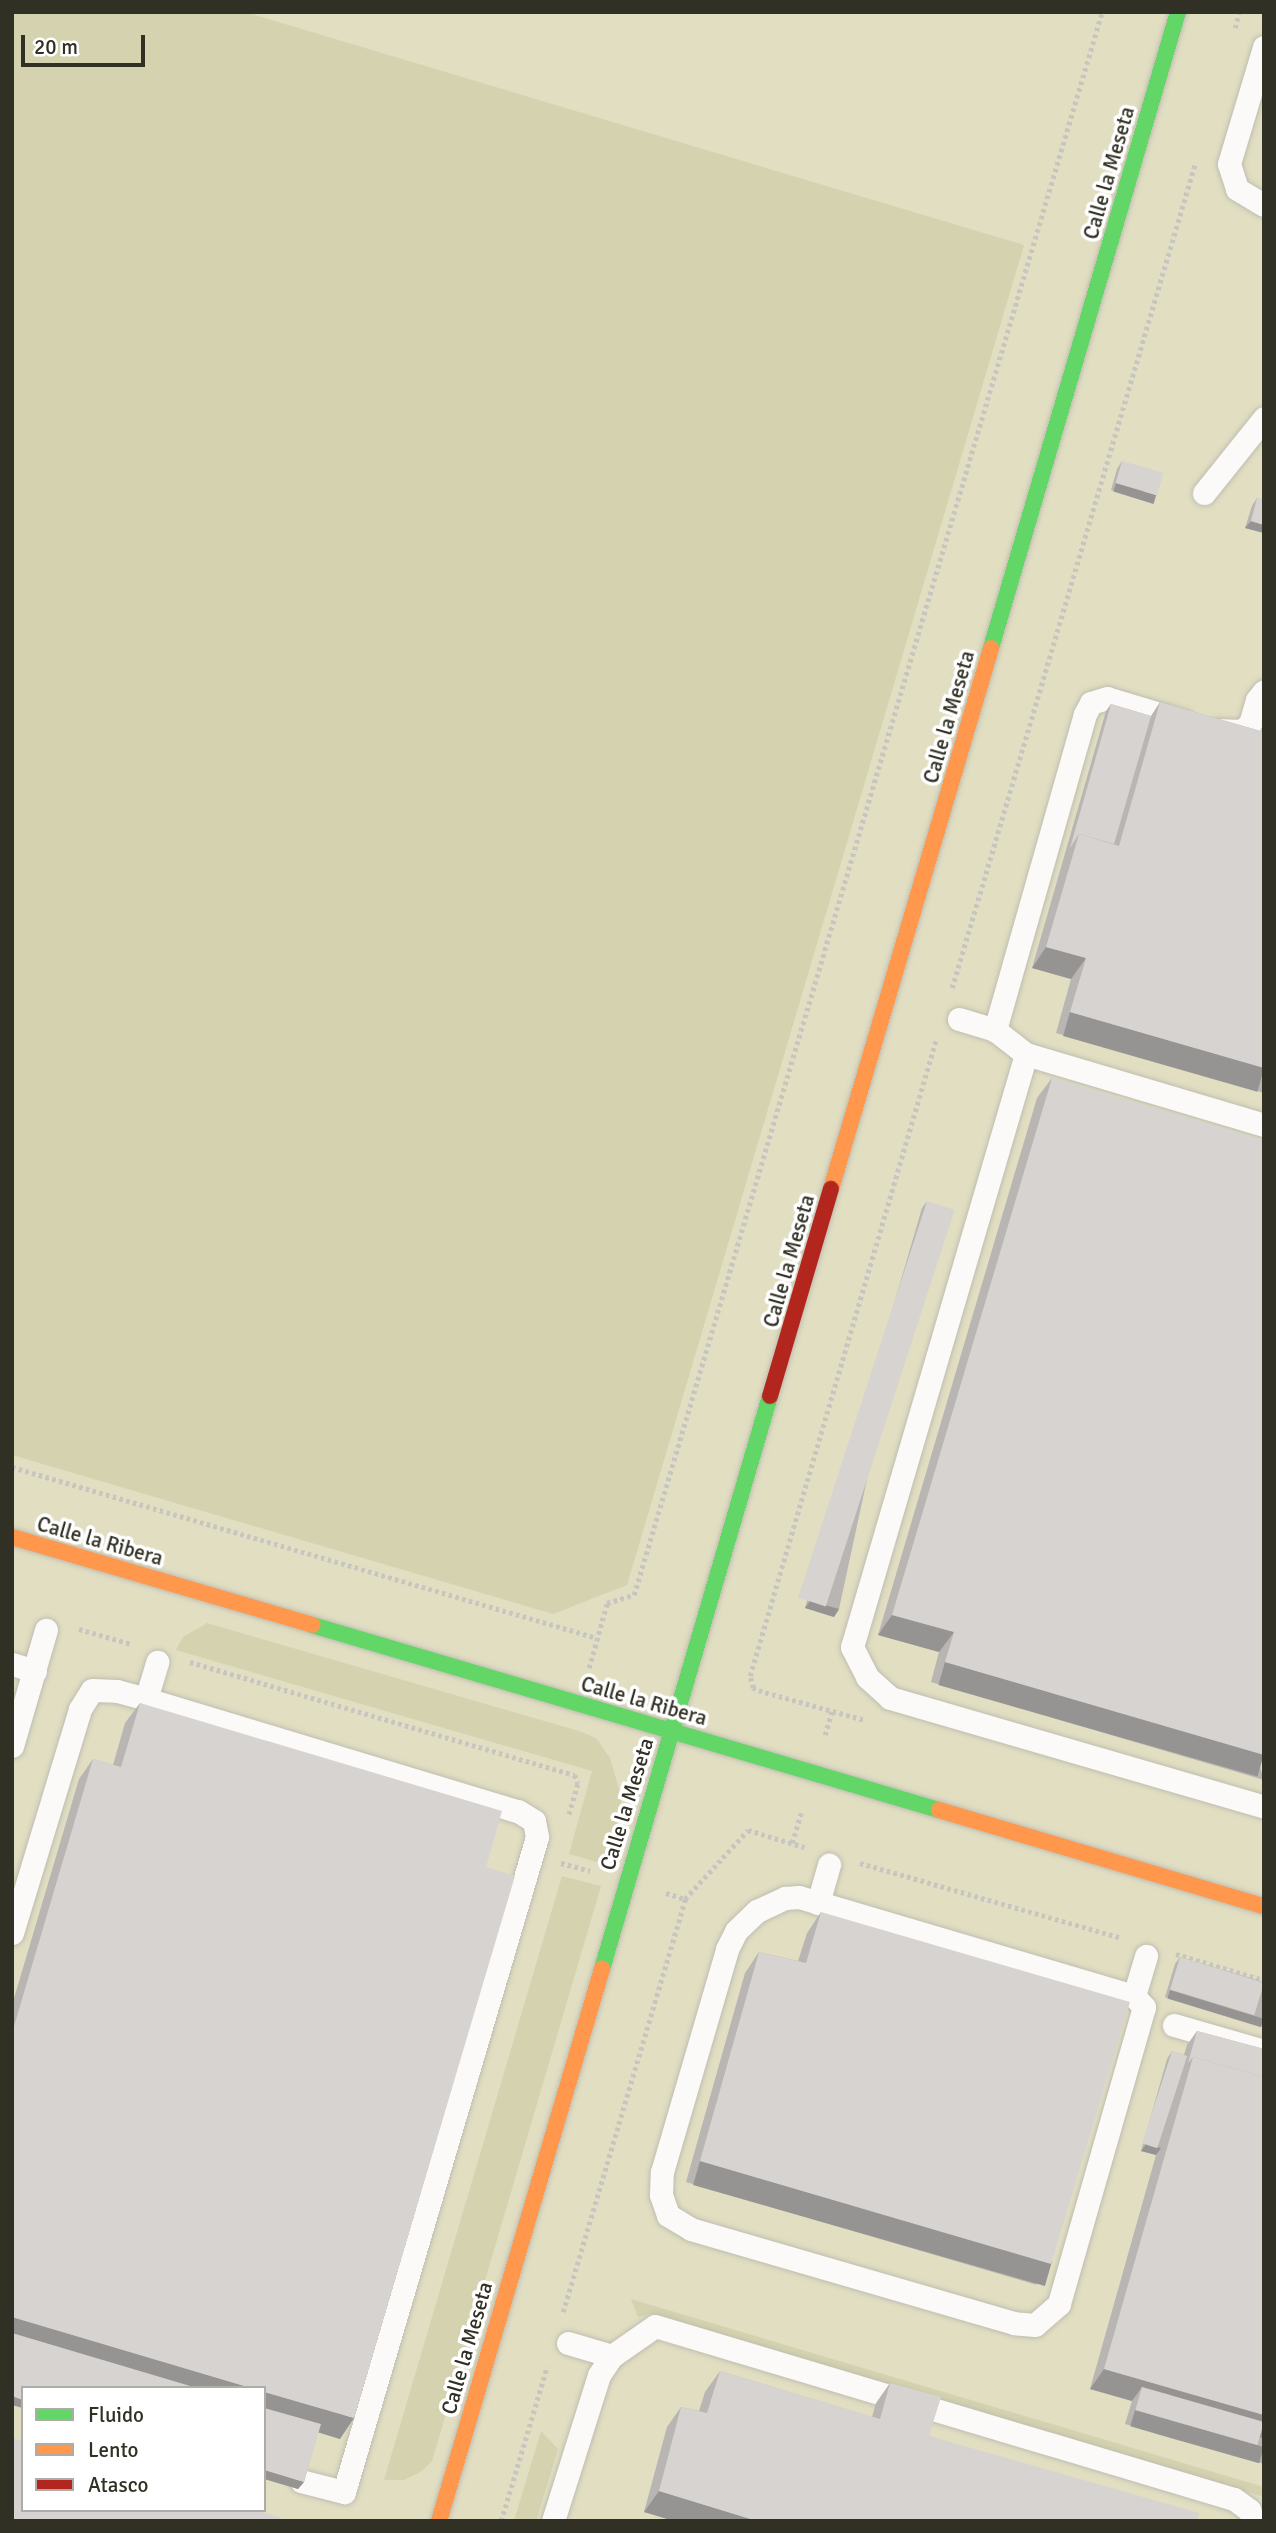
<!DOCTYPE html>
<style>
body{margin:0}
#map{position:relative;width:1276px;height:2533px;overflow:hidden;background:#e2e1d1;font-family:Signika,sans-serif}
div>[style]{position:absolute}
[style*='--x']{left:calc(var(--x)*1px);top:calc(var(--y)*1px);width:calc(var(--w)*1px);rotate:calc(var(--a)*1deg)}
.built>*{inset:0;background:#e1dec2}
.green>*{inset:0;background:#d5d2af}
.path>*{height:4.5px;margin-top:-2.25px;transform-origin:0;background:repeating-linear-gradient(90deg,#c6c5bf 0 3.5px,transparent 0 7px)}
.roads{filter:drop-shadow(0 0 2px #bfbeb0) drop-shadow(0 0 2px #bfbeb0)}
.lane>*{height:23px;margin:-11.5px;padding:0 11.5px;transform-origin:11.5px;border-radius:11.5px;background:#fbfaf8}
.fast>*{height:16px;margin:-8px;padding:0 8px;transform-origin:8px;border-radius:8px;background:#63d668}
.slow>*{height:16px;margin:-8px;padding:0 8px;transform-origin:8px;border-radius:8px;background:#ff974d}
.jam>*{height:16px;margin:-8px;padding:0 8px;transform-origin:8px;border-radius:8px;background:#b3261e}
.wall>*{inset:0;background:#b8b5b3}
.shaded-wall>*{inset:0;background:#969492;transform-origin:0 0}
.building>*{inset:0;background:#d6d3d0;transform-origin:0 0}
span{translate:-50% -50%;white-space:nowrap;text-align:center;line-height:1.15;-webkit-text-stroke:7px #fff;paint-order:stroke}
.street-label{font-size:21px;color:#313024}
.frame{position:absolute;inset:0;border:14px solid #313024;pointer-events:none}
.legend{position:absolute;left:21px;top:2386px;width:245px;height:126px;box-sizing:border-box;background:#fff;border:2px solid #adaca7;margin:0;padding:9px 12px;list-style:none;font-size:21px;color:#313024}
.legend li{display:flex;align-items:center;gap:14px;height:35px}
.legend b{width:35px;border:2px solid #adaca7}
.scale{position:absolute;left:21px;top:35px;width:124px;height:32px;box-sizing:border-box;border:4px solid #313024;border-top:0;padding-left:9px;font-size:21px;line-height:24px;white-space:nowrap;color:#313024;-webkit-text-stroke:5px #fff;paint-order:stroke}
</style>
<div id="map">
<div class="built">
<div style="clip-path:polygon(evenodd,12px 12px,1264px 12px,1264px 2521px,12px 2521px,12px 12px,23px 2388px,264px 2388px,264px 2510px,23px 2510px,23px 2388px)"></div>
</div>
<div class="green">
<div style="clip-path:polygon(12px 12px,245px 12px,1024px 245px,627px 1585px,553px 1614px,12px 1455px)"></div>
<div style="clip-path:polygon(207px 1623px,579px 1731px,596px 1738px,610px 1758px,621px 1796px,621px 1818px,608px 1865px,569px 1854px,592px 1771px,176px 1650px,183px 1637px)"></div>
<div style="clip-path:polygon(562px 1876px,601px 1886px,432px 2461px,422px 2471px,404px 2480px,384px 2480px)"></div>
<div style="clip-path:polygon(631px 2299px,1264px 2487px,1264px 2497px,651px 2314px,638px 2317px)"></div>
<div style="clip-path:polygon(541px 2431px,558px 2449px,536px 2521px,514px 2521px)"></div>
</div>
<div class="path">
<div style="--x:1235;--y:28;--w:16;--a:-76"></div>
<div style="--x:952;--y:988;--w:859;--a:-73.57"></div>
<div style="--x:12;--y:1467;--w:609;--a:16.29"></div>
<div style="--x:79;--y:1629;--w:54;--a:16.1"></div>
<div style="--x:190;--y:1662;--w:401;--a:16.4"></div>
<div style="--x:575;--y:1775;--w:9;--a:72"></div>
<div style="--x:578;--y:1784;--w:35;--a:106"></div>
<div style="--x:589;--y:1668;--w:67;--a:-74.5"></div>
<div style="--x:607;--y:1603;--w:28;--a:-17"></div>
<div style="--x:634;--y:1595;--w:1651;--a:-73.53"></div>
<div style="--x:863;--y:1720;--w:105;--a:-164.5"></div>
<div style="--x:762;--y:1692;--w:10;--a:-156"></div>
<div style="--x:753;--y:1688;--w:12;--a:-104"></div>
<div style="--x:750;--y:1676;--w:663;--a:-73.7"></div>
<div style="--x:825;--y:1735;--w:25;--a:-74"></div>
<div style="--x:792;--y:1843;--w:34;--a:-73"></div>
<div style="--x:561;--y:1863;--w:30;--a:15"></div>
<div style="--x:860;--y:1863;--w:272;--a:16"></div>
<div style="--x:666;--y:1893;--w:20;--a:18"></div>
<div style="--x:1176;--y:1954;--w:92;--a:16.5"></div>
<div style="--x:563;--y:2312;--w:431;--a:-73.5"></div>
<div style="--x:685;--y:1899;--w:93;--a:-47.6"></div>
<div style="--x:748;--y:1830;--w:59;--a:16.9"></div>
<div style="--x:501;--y:2521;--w:161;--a:-73.4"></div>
</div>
<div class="roads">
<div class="lane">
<div style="--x:1264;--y:47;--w:122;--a:106.7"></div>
<div style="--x:1229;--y:164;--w:26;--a:72"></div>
<div style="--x:1237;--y:189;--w:31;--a:31"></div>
<div style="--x:1204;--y:493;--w:96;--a:-51.3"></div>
<div style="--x:1183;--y:721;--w:79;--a:-163.2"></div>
<div style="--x:1107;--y:698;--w:17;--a:163"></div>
<div style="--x:1091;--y:703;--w:13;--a:119"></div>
<div style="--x:1085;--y:714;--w:329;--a:105.9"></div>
<div style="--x:995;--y:1030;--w:39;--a:38"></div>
<div style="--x:1026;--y:1054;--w:248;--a:16.6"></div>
<div style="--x:1216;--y:730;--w:25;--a:2"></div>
<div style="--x:1241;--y:731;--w:11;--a:-38"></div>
<div style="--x:1250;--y:724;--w:25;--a:-74"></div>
<div style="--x:1257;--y:700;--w:11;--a:-52"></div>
<div style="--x:959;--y:1019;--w:38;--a:17"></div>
<div style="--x:1026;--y:1054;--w:618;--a:106.35"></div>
<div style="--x:852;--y:1647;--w:34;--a:63"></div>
<div style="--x:867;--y:1677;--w:31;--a:42"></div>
<div style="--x:890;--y:1698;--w:390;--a:16.2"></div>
<div style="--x:12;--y:1664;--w:24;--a:17"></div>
<div style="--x:146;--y:1699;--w:39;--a:-73"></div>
<div style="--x:12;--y:1746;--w:121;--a:-73.7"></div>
<div style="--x:799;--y:1897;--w:349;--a:16.5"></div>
<div style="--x:1134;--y:1996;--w:15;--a:48"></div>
<div style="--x:1144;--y:2007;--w:309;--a:106"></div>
<div style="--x:1059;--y:2304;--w:32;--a:139"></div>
<div style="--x:1035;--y:2325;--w:21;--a:-175"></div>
<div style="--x:1014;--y:2323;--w:336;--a:-163.8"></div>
<div style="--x:691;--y:2229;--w:27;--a:-149"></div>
<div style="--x:668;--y:2215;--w:21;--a:-109"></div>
<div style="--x:661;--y:2195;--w:23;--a:-88"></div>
<div style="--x:662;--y:2172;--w:232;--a:-73.7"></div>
<div style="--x:727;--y:1949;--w:20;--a:-63"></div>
<div style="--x:736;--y:1931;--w:29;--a:-44"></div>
<div style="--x:757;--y:1911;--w:31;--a:-25"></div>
<div style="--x:785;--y:1898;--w:14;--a:-4"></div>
<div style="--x:818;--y:1903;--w:40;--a:-74"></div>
<div style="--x:12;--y:1933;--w:234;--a:-73.1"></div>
<div style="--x:80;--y:1709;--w:22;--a:-58"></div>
<div style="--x:92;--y:1690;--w:25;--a:2"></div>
<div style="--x:117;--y:1691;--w:30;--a:15"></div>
<div style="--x:146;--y:1699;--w:388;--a:16.8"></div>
<div style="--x:518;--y:1811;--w:19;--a:32"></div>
<div style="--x:534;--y:1821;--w:16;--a:79"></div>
<div style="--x:537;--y:1837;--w:683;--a:106.42"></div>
<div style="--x:344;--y:2492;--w:44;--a:-165.7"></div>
<div style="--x:1134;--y:1996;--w:42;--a:-73.3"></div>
<div style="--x:1174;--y:2025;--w:94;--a:16.1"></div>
<div style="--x:568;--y:2343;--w:46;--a:16.5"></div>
<div style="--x:553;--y:2521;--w:153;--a:-72.5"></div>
<div style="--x:599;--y:2375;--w:23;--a:-56"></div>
<div style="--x:612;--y:2356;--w:52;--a:-34.9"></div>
<div style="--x:655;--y:2326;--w:604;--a:16.64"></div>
<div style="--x:1234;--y:2499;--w:19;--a:36"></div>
<div style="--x:1249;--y:2510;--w:12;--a:66"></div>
</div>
<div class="fast">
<div style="--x:991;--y:648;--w:663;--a:-73.62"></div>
<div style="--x:312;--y:1625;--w:654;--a:16.44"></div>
<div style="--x:602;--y:1969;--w:597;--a:-73.66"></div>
</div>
<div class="slow">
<div style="--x:831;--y:1189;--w:564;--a:-73.52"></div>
<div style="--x:12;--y:1537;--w:313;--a:16.3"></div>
<div style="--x:939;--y:1810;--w:339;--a:16.5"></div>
<div style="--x:439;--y:2521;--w:576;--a:-73.55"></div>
</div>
<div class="jam">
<div style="--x:770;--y:1396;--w:216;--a:-73.6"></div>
</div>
</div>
<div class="wall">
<div style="clip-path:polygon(1122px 461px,1151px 502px,1111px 490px,1117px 469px)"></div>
<div style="clip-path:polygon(1257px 498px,1264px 500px,1264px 533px,1245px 528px,1252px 506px)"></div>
<div style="clip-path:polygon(1160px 702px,1264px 732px,1264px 1093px,1056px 1033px,1071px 979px,1032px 968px,1106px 711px,1111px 704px,1151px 716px)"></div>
<div style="clip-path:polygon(1052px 1078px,1264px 1780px,931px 1682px,939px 1652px,878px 1635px,1037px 1098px)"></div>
<div style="clip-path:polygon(927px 1201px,839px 1609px,834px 1617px,805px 1608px,922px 1208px)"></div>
<div style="clip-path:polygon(140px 1703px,486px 1867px,340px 2439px,318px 2432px,304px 2482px,298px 2489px,264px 2479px,264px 2388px,23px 2408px,12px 2405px,12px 2005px,79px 1779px,93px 1759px,113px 1765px,125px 1723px)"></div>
<div style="clip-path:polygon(821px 1912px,1037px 2285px,686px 2182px,745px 1973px,759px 1952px,798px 1961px,807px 1933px)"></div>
<div style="clip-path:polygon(1180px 1957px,1264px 1982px,1264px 2026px,1165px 1997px,1175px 1964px)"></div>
<div style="clip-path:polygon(1197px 2031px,1264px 2049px,1264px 2464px,1125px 2424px,1132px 2401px,1090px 2389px,1156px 2155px,1141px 2151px,1167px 2059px,1172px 2051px,1184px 2055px,1187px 2045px)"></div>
<div style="clip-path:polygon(720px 2371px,872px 2417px,876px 2403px,890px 2383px,929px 2436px,1197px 2521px,674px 2521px,644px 2512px,667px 2427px,681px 2407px,699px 2411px,705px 2392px)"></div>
</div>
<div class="shaded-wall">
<div style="left:1116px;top:483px;width:42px;height:9px;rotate:17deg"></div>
<div style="clip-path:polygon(1251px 521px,1264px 525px,1264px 533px,1245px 528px)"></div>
<div style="clip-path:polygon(1046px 947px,1086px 958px,1071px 979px,1032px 968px)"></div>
<div style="left:1070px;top:1012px;width:202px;height:25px;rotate:16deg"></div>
<div style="clip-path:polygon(810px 1601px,839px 1609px,834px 1617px,805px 1608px)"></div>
<div style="clip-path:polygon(892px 1615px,954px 1632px,939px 1652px,878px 1635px)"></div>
<div style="left:945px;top:1662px;width:332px;height:24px;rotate:16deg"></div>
<div style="left:1170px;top:1990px;width:98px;height:9px;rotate:17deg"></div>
<div style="clip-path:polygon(1146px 2144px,1161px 2148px,1156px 2155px,1141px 2151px)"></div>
<div style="left:700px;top:2161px;width:366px;height:25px;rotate:16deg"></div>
<div style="clip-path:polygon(12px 2317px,251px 2388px,168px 2388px,12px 2342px)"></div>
<div style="clip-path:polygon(1104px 2369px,1264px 2415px,1264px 2439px,1142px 2387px,1132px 2401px,1090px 2389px)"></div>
<div style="clip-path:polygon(264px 2392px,354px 2418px,340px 2439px,264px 2416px)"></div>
<div style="clip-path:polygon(12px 2396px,23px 2400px,23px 2408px,12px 2405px)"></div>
<div style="left:1135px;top:2410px;width:134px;height:17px;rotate:16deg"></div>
<div style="clip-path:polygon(264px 2470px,304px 2482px,298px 2489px,264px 2479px)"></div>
<div style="clip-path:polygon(659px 2491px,757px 2521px,674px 2521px,644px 2512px)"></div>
</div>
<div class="building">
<div style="left:1122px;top:461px;width:43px;height:23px;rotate:16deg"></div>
<div style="clip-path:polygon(1257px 498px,1264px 500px,1264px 525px,1251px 521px)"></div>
<div style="clip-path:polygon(1160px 702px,1264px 732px,1264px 1068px,1070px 1012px,1086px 958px,1046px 947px,1079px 834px,1119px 846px)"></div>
<div style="clip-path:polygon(1111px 704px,1151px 716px,1114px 844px,1079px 834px,1070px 848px)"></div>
<div style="clip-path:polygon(1052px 1078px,1264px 1140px,1264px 1755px,945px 1662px,954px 1632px,892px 1615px)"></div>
<div style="left:927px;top:1201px;width:29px;height:417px;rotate:18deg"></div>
<div style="clip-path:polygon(140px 1703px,502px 1811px,486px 1867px,515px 1876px,354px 2418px,264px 2392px,264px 2388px,251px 2388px,12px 2317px,12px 2033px,93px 1759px,121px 1767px)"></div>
<div style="clip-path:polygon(821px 1912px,1130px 2002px,1051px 2264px,700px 2161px,759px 1952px,806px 1963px)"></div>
<div style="left:1180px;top:1957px;width:88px;height:34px;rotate:17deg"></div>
<div style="clip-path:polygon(1197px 2031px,1264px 2049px,1264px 2077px,1193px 2057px,1188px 2063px)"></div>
<div style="left:1172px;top:2051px;width:16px;height:97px;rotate:18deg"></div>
<div style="clip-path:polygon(1193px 2057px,1264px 2077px,1264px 2415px,1104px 2369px)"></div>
<div style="clip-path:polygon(12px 2333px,197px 2388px,23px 2388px,23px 2400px,12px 2396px)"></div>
<div style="clip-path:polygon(720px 2371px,880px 2419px,890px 2383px,941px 2397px,929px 2436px,1199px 2513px,1197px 2521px,757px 2521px,659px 2491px,681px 2407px,707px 2413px)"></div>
<div style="left:1142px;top:2387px;width:127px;height:24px;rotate:16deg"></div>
<div style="clip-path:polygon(264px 2408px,321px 2424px,304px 2482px,264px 2470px)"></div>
<div style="clip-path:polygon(12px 2438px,23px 2441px,23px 2510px,256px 2510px,281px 2518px,280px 2521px,12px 2521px)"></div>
</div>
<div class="street-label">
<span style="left:1109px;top:173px;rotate:-74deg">Calle la Meseta</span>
<span style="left:949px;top:717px;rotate:-74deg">Calle la Meseta</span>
<span style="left:789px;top:1261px;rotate:-74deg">Calle la Meseta</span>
<span style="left:100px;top:1541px;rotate:16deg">Calle la Ribera</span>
<span style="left:644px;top:1701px;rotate:16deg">Calle la Ribera</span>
<span style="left:627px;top:1804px;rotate:-73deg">Calle la Meseta</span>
<span style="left:467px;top:2348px;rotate:-74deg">Calle la Meseta</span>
</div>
<div class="frame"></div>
<ul class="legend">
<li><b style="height:9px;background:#63d668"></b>Fluido</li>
<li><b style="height:9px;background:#ff974d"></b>Lento</li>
<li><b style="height:9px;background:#b3261e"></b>Atasco</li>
</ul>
<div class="scale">20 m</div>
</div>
